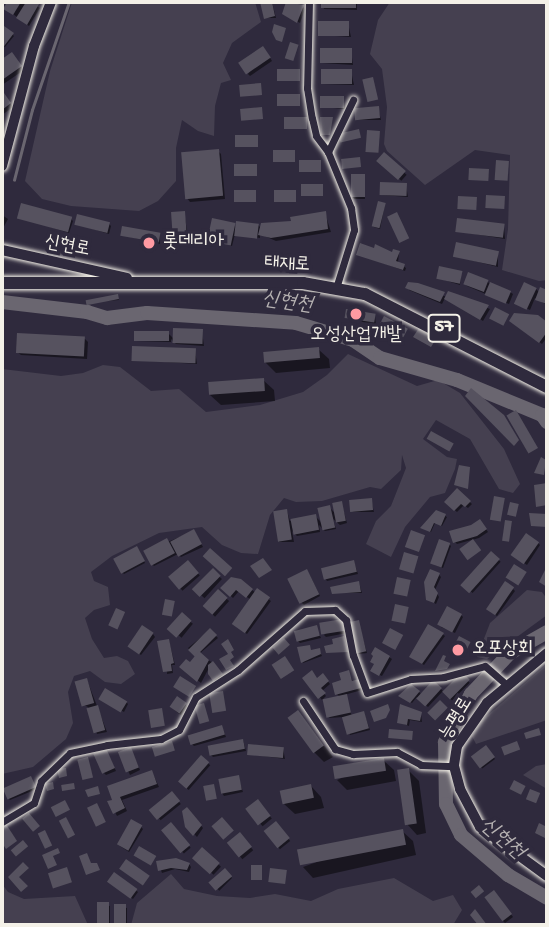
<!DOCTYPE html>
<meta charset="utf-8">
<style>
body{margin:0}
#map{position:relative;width:549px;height:927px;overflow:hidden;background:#2f2a3d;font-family:"Gochi Hand","Poor Story",sans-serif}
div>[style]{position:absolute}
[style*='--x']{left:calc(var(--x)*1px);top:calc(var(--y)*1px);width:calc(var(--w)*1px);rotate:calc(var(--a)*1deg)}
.green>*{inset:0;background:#454050}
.shadow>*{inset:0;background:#0007;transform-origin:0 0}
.stream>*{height:2.5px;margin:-1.25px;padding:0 1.25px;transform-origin:1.25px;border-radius:1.25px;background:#6a6670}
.river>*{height:14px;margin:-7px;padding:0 7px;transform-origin:7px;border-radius:7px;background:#6a6670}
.building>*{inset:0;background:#56525f;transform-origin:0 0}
.roads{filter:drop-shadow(0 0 2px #f4f1e8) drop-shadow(0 0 2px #f4f1e8)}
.street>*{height:7px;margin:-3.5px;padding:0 3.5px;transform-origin:3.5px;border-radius:3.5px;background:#2f2a3d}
.secondary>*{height:10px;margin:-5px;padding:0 5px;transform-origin:5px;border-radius:5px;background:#2f2a3d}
.primary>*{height:12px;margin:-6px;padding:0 6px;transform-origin:6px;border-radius:6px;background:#2f2a3d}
.dots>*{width:19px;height:19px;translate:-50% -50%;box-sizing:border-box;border:4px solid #2f2a3d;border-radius:50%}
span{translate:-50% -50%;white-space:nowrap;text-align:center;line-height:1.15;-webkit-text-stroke:7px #2f2a3d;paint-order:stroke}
.shield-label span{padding:2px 5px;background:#2f2a3d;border:2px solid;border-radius:5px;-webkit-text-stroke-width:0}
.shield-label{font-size:18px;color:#f4f1e8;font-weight:700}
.poi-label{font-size:19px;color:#f4f1e8}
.left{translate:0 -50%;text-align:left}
.street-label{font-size:19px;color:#f4f1e8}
.water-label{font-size:21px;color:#b6b2b2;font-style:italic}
.frame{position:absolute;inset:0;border:4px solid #f4f1e8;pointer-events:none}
</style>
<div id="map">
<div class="green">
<div style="clip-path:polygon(72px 2px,255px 2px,261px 22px,232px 43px,223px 63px,231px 80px,221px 83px,215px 106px,214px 136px,198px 131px,182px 120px,176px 148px,176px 181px,158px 201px,139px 211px,71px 206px,42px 199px,25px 181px,50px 71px)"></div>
<div style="clip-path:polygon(390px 2px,547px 2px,547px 280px,539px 281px,502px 270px,508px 229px,510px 155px,475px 150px,425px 185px,387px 151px,384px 144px,387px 107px,382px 69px,370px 54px,378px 20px)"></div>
<div style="clip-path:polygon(348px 354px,417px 386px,438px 380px,460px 393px,504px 449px,520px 484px,513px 493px,499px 489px,470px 439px,436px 420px,423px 439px,447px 457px,457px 459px,455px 469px,445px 493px,430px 497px,405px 527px,391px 557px,366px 544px,376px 521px,391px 506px,406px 468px,402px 455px,401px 470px,381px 489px,370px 487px,322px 501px,296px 502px,284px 498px,270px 515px,258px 554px,241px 553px,222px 545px,202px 527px,159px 533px,112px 556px,91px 572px,94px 581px,108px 587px,110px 605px,94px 610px,85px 618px,92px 639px,104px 658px,117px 656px,128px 661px,135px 674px,121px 684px,105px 682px,90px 671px,74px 676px,68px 692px,73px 723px,66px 739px,33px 767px,2px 774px,2px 369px,61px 376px,83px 373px,103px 365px,120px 367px,151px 391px,179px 389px,206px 412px,260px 405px,303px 392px,327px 375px)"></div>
<div style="clip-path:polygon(527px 590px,542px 592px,547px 599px,547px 615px,487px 659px,477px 657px,490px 623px)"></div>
<div style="clip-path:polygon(547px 664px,547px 720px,476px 744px,472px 736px,481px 721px)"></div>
<div style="clip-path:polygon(547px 764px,547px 789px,523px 775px,536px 766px)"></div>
<div style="clip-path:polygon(171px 874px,184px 889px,217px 896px,250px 898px,275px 894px,311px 901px,338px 889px,394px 878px,433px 901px,453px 895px,462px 910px,453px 925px,131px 925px,137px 903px)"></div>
<div style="clip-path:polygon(2px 884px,8px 892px,24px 899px,75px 896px,88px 925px,2px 925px)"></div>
</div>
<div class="shadow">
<div style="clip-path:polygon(9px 2px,31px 2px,40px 8px,29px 26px,5px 8px)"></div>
<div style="clip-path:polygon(262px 2px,272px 2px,276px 18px,266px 18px)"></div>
<div style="clip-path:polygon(322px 2px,357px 2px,357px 10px,324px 9px)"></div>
<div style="clip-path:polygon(303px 7px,305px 9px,300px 23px,286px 15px)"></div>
<div style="clip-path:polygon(348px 23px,351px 37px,320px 35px)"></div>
<div style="clip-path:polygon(2px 25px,14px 36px,5px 47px,2px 45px)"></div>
<div style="clip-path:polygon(265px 50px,272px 61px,250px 76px,248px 74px)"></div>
<div style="clip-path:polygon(351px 50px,353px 65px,322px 63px)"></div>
<div style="clip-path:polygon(12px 54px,24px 70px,2px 85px,2px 61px)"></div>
<div style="clip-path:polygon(351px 71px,354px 85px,323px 84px)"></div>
<div style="clip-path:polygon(2px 91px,13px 107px,2px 115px)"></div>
<div style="clip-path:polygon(343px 98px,345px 109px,322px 107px)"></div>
<div style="clip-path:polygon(378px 108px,381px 120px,357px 120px)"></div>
<div style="clip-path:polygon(218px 151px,221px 154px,225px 199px,190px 202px,187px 198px)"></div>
<div style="left:384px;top:155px;width:30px;height:8px;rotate:41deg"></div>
<div style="clip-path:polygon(364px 176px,365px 199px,354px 199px,352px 196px)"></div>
<div style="clip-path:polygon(406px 185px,408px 197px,382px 195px)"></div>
<div style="clip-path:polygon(385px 204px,380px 229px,374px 227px,373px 226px)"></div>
<div style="clip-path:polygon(184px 213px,189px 241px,177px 242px,175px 239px)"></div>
<div style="clip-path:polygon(325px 213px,331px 232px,276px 241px,260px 234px,260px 238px,235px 234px,232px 246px,209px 239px,234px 225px,237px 228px,258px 225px,262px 229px)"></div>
<div style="clip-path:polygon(2px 215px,8px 219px,2px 230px)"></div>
<div style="clip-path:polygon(19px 217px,71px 219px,73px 221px,69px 233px)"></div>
<div style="clip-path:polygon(77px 224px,109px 224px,111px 226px,109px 234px)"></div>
<div style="clip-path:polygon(504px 226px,505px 239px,457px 231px)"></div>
<div style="clip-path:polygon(159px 234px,160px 244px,122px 235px)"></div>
<div style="clip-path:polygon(399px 252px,398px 263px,406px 268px,405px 271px,358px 254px)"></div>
<div style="clip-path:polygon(498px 253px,498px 267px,455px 256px)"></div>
<div style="clip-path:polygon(461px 273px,460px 285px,438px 278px)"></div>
<div style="clip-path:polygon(469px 274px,510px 292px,513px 294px,509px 304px,467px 286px,465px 284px)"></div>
<div style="clip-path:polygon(409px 284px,447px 297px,449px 293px,490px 309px,483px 321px,445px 298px,442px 304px,409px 290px)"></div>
<div style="clip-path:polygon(536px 289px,540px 293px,541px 289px,547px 292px,547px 305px,535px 298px,530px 310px,520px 305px)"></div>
<div style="clip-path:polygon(117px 296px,119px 300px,88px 302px)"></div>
<div style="clip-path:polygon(375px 316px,376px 325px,346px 318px)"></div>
<div style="clip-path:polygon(537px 317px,547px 324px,547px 337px,542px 344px,514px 323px)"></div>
<div style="clip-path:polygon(202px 331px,204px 346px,176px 344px,171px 339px,171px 342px,136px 341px,168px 333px,174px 339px)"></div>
<div style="clip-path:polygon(85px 339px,88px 342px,87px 359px,21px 355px,17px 352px)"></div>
<div style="clip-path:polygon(318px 349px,329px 359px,330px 368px,276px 373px,265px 362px)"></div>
<div style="clip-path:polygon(195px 350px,197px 364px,134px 360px)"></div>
<div style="clip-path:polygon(263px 380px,274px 390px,275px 401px,221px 405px,210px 395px)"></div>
<div style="clip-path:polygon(457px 491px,472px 504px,468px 508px,464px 505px,457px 512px,446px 502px)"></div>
<div style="clip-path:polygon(371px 500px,374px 512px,352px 512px)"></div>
<div style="clip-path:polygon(341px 502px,347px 523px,340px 525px,333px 519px,336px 529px,325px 531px,319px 525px,320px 532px,297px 536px,292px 531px,294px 542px,279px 542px,287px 511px,290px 521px,315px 516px,321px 522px,329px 507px,336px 514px)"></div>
<div style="clip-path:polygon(437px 512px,447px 517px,442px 526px,435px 523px,431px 532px,423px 528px)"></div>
<div style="clip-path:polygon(482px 523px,488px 532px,479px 538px,457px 544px,455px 542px)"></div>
<div style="clip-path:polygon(194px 531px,203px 547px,181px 557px,178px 554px,154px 566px,152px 564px,146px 551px)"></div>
<div style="clip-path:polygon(538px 543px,540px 545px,527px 565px,515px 557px)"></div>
<div style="clip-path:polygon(449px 544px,451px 546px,443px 568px,435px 565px,432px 562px)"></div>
<div style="clip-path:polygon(139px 550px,145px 563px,124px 574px,122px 572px)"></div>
<div style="left:491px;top:553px;width:13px;height:42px;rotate:42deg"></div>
<div style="left:188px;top:562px;width:18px;height:23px;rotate:49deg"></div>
<div style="clip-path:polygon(354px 562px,358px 574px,327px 581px,325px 578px)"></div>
<div style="left:213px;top:571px;width:12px;height:26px;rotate:42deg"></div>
<div style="clip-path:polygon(309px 574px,320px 596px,304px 605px,301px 602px)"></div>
<div style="clip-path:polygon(439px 575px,441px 577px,435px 590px,439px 597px,436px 604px,428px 599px)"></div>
<div style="clip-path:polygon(359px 583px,362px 593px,333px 593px)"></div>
<div style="clip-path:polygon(222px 588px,252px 590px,256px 593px,258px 591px,271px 601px,247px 634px,236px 626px,251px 600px,239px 591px,233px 598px)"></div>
<div style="clip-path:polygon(513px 589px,515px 591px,497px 616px,490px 611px)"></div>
<div style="left:218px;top:591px;width:15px;height:21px;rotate:42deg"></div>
<div style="left:182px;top:615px;width:14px;height:18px;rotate:39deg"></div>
<div style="clip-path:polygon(461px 615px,463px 617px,455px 633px,441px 627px)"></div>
<div style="clip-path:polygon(342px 621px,347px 633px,326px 637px,324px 635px)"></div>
<div style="clip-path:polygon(358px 622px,367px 653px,359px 654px,357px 652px)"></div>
<div style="clip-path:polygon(316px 627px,321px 638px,300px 643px,298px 641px)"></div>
<div style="clip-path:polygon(210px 630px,218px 638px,199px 654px,213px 663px,222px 676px,215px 681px,209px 673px,210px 666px,201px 683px,185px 670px,196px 657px,188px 648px)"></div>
<div style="clip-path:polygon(153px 634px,155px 637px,141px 655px,131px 648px)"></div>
<div style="clip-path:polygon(442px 634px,445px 636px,424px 665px,413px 658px)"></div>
<div style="clip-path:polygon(169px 641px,175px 665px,172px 665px,173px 673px,167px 674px)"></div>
<div style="clip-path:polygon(309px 646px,311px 651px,319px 650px,322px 656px,303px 663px)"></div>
<div style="clip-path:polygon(389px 657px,392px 659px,382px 676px,375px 673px,376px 664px)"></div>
<div style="clip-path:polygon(348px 672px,353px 682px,360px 683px,362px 690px,344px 695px,352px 716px,364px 713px,370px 730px,350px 735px,344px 717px,329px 718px,340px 697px,337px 694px)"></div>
<div style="clip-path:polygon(323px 675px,330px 684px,322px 691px,326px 696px,322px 700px,304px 678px,318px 680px)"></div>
<div style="left:462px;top:675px;width:11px;height:25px;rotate:45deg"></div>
<div style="clip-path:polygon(87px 680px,107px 732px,97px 734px,88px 707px,84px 705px)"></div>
<div style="clip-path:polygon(434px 682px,443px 691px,428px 707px,417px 697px,412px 703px,401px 696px,419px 692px,422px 695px)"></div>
<div style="left:177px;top:698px;width:14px;height:11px;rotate:39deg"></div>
<div style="clip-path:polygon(103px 700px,126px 702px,128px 704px,124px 712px)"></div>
<div style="clip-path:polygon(298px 712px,333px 757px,324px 762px,314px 752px)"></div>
<div style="clip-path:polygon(421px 714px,422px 722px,410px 720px,409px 726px,399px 722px)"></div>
<div style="clip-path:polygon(222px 727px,226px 737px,194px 746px,191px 743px)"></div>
<div style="clip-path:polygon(243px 740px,246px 751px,213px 757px,211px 755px)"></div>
<div style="left:486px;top:747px;width:15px;height:16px;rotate:53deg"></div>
<div style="clip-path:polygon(283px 748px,285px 759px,249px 754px)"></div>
<div style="clip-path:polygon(106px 750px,116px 771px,106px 775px,104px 773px)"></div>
<div style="clip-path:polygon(132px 752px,140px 770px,130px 775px,120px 754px)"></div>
<div style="left:202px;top:758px;width:11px;height:33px;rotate:41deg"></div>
<div style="clip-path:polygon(383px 760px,394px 770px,396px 781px,347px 790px,337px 780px)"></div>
<div style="clip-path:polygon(408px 770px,419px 781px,426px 833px,417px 835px,407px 824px)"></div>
<div style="clip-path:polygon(152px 772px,159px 787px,122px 800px,127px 811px,117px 816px,110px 802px)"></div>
<div style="clip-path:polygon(238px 777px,243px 792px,224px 796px,222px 793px)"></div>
<div style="clip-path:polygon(31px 778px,37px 789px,10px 800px,8px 798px)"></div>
<div style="clip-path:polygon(311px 786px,321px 797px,324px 808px,295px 814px,284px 804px)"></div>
<div style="left:172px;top:793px;width:14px;height:26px;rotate:51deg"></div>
<div style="left:257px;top:801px;width:23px;height:12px;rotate:50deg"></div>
<div style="clip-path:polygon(187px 810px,203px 828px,197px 837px,187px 826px)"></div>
<div style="left:276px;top:823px;width:23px;height:13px;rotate:52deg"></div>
<div style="left:171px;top:825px;width:30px;height:9px;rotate:49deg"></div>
<div style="clip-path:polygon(141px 827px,143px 829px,129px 852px,120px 846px)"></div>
<div style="clip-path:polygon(402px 831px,413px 841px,416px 855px,313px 878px,303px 867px)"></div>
<div style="left:240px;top:834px;width:21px;height:14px;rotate:51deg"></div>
<div style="left:202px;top:849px;width:26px;height:11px;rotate:43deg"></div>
<div style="clip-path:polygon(158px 862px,189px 864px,191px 867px,189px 872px,175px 869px,162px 873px)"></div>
<div style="left:225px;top:871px;width:10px;height:18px;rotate:45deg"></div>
<div style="clip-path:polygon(115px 875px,138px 892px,133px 899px,112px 884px)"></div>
<div style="clip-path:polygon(496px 894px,513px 917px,505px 923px,502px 920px)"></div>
<div style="clip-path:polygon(99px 904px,110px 906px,110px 925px,98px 925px)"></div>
<div style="clip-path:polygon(116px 906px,127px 908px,127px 925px,115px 925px)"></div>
</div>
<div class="stream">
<div style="--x:14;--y:180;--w:72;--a:-75.6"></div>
<div style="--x:32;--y:110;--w:114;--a:-71.1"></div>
</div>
<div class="river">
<div style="--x:2;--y:302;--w:86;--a:6.7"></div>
<div style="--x:87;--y:312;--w:21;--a:17"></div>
<div style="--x:107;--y:318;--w:40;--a:-7.1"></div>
<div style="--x:147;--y:313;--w:149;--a:3.8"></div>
<div style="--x:296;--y:323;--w:59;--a:16.6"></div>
<div style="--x:353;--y:340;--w:32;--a:34"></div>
<div style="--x:380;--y:358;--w:80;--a:15.9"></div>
<div style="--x:457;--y:380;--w:92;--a:22.4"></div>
<div style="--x:542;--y:415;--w:9;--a:54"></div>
<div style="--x:547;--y:632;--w:43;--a:150.4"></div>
<div style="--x:510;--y:653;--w:57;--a:133.6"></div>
<div style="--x:471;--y:694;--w:55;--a:118.4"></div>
<div style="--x:445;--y:742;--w:62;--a:89.1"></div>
<div style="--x:446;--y:804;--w:34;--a:64"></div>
<div style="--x:461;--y:835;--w:62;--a:40.4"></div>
<div style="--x:508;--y:875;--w:45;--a:30.5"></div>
</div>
<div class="building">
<div style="clip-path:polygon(7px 2px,21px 2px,13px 15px,3px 9px)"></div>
<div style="clip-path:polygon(26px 2px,39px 4px,27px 25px,16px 18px)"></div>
<div style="clip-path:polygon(260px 2px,272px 2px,275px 16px,264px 19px)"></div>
<div style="clip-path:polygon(286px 2px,304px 5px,297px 23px,282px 14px)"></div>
<div style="left:321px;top:2px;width:35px;height:6px"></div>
<div style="left:349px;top:21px;width:15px;height:31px;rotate:90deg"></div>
<div style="clip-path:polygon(274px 24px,286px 28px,282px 42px,276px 40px,272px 32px)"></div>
<div style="clip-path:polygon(4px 26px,14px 33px,2px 49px,2px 29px)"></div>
<div style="left:290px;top:42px;width:9px;height:17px;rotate:18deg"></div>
<div style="left:263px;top:46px;width:14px;height:30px;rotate:56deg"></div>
<div style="left:352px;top:48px;width:15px;height:32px;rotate:90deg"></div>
<div style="clip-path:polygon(12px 52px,22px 66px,2px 80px,2px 59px)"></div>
<div style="left:300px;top:69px;width:12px;height:23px;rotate:90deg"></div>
<div style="left:352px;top:69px;width:15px;height:31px;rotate:90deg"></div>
<div style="left:373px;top:77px;width:23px;height:11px;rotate:77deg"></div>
<div style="left:261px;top:83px;width:12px;height:22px;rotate:85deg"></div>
<div style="clip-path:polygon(2px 90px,11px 103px,2px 110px)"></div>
<div style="left:277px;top:94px;width:23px;height:12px"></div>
<div style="left:320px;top:96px;width:24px;height:12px"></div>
<div style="left:379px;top:106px;width:12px;height:25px;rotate:85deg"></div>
<div style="left:262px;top:107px;width:12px;height:22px;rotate:85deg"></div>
<div style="left:307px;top:117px;width:12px;height:23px;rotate:90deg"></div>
<div style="clip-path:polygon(320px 117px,333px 117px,330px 135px,321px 135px)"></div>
<div style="left:359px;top:129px;width:9px;height:21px;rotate:77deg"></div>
<div style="left:367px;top:130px;width:13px;height:22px;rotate:4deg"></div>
<div style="left:258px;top:135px;width:12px;height:23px;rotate:90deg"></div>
<div style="left:219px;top:149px;width:47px;height:38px;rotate:85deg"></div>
<div style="left:273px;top:150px;width:22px;height:12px"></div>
<div style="left:384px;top:152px;width:29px;height:12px;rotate:41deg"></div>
<div style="left:360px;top:157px;width:10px;height:19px;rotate:84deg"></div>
<div style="left:299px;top:160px;width:22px;height:12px"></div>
<div style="left:496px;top:160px;width:13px;height:20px;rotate:4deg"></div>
<div style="left:234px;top:164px;width:23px;height:12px"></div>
<div style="left:469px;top:168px;width:20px;height:12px;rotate:3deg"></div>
<div style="left:351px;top:174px;width:14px;height:23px"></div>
<div style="left:380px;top:182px;width:27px;height:13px;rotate:2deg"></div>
<div style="left:301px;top:184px;width:22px;height:12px"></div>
<div style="left:234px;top:190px;width:22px;height:12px"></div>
<div style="left:274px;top:190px;width:22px;height:12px"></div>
<div style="left:486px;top:195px;width:19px;height:13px;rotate:3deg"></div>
<div style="left:458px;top:196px;width:19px;height:13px;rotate:3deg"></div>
<div style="left:378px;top:201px;width:8px;height:26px;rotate:14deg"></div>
<div style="left:21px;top:203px;width:53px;height:16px;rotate:15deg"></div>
<div style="left:185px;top:211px;width:28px;height:14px;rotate:86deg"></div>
<div style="clip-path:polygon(326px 211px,328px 229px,271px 238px,258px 235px,261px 223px,291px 221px,290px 217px)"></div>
<div style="left:397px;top:212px;width:29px;height:11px;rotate:65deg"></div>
<div style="left:77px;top:214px;width:34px;height:11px;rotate:14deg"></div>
<div style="left:212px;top:218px;width:24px;height:23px;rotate:12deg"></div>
<div style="left:457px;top:218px;width:48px;height:14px;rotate:7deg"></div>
<div style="left:236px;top:221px;width:23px;height:15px;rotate:7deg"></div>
<div style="left:122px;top:226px;width:39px;height:10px;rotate:10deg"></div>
<div style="left:456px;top:242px;width:44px;height:15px;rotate:12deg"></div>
<div style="clip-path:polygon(360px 243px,374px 248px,375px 244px,392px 252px,393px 249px,400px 251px,396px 261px,405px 264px,403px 270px,356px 255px)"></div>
<div style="left:439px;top:266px;width:24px;height:13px;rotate:12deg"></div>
<div style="left:468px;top:272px;width:22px;height:13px;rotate:21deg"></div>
<div style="clip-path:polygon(408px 282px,418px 283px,445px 292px,440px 302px,405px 288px)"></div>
<div style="left:490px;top:282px;width:23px;height:14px;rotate:23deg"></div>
<div style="left:524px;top:282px;width:14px;height:24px;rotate:25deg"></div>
<div style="clip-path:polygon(540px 287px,547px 290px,547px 304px,535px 300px)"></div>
<div style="clip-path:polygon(448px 291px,489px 305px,480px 320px,444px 299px)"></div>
<div style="left:118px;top:294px;width:5px;height:33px;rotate:79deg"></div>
<div style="left:495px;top:307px;width:16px;height:13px;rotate:27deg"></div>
<div style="left:346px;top:309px;width:30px;height:9px;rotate:9deg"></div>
<div style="clip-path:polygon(514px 313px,538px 315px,547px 322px,547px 332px,539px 343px,509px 321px)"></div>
<div style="left:384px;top:316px;width:27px;height:10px;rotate:28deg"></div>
<div style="left:173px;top:328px;width:30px;height:15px;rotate:2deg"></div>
<div style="clip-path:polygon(419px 328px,436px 339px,431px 347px,413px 337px)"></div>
<div style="left:169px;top:331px;width:10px;height:35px;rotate:90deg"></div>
<div style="left:17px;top:333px;width:68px;height:20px;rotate:3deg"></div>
<div style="left:132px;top:346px;width:64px;height:15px;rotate:2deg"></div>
<div style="left:319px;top:347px;width:11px;height:56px;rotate:85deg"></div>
<div style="left:264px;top:378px;width:13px;height:56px;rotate:86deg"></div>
<div style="clip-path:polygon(471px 388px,504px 415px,519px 440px,514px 446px,465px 396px)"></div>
<div style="left:516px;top:410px;width:44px;height:11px;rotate:60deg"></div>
<div style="left:431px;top:431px;width:26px;height:9px;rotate:29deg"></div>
<div style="clip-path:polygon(541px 457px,546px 460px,544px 475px,534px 473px)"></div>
<div style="clip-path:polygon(459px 465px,470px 467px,468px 489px,454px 485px)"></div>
<div style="clip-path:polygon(547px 483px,547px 505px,536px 507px,534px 485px)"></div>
<div style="clip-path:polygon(457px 488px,471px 501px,465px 507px,461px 504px,454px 511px,444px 502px)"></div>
<div style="left:494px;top:496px;width:11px;height:24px;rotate:10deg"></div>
<div style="left:372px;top:498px;width:12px;height:23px;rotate:85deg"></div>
<div style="left:342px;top:501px;width:20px;height:10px;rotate:79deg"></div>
<div style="left:510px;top:502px;width:9px;height:13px;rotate:13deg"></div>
<div style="left:330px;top:505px;width:23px;height:13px;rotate:77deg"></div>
<div style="left:287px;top:509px;width:31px;height:14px;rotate:81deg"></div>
<div style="clip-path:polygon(436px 510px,446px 514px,441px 526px,434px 523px,430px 532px,420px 528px)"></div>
<div style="clip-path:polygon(529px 513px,547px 514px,547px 527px,531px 526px)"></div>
<div style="left:316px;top:514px;width:16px;height:26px;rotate:79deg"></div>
<div style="clip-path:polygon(480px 519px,487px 529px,477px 536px,453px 543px,449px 531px,471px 525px)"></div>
<div style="left:505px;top:520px;width:7px;height:21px;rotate:8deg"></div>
<div style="left:194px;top:529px;width:17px;height:27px;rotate:62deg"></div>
<div style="left:411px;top:530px;width:15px;height:18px;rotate:20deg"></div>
<div style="left:526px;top:533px;width:16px;height:27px;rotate:35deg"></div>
<div style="left:167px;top:538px;width:17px;height:27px;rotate:62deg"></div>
<div style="left:439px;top:539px;width:12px;height:26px;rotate:20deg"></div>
<div style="left:473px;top:539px;width:14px;height:17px;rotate:54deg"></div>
<div style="left:137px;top:546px;width:17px;height:27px;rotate:62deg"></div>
<div style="left:210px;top:548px;width:30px;height:11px;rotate:42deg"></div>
<div style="left:491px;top:551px;width:12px;height:46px;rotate:42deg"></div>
<div style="left:404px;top:552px;width:15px;height:18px;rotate:16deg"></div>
<div style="clip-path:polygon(263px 558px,272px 570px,259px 578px,250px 566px)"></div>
<div style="left:188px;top:560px;width:17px;height:26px;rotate:50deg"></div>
<div style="left:354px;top:560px;width:12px;height:34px;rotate:76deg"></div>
<div style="left:514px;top:564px;width:15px;height:16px;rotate:32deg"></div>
<div style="clip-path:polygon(547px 566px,547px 587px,539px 582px)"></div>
<div style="left:213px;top:568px;width:11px;height:30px;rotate:45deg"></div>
<div style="left:307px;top:569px;width:28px;height:22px;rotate:64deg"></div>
<div style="clip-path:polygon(430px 569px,440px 573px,434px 587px,438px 593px,434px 603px,426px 600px,424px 582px)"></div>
<div style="clip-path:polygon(231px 577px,241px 579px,253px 589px,246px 598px,236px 590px,230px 597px,220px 588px)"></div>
<div style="left:397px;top:577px;width:14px;height:17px;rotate:12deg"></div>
<div style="clip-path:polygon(359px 581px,361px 592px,332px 594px,330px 587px)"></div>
<div style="left:505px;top:581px;width:11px;height:34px;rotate:34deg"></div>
<div style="left:257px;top:588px;width:16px;height:44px;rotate:35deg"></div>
<div style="left:218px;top:589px;width:13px;height:23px;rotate:42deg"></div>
<div style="left:165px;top:599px;width:10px;height:16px;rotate:11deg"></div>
<div style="left:395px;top:604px;width:14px;height:17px;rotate:12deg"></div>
<div style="left:447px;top:606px;width:17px;height:21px;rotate:28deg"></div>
<div style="left:116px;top:608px;width:10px;height:19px;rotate:24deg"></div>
<div style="left:182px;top:612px;width:13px;height:23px;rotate:42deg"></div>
<div style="left:343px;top:619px;width:12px;height:24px;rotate:81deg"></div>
<div style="left:359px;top:620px;width:32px;height:10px;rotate:77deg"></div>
<div style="clip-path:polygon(428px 624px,444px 633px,422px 664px,409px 657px)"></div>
<div style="left:142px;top:625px;width:14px;height:26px;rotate:34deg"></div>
<div style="left:317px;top:625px;width:11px;height:24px;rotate:75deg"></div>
<div style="left:210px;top:628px;width:10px;height:31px;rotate:45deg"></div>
<div style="left:390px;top:628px;width:15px;height:17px;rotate:28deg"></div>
<div style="clip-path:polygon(344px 636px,348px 652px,326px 653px,324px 646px,333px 644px,332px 639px)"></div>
<div style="left:459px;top:636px;width:13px;height:19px;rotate:27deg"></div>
<div style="left:284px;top:638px;width:9px;height:15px;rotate:49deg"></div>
<div style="clip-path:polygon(169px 639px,174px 663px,171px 664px,172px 671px,163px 672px,157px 641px)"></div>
<div style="clip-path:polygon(228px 639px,234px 650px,231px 652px,234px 657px,230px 660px,234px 666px,226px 670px,219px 659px,228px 654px,221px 644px)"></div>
<div style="clip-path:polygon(310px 645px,311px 650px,320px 648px,321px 654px,301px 663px,297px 647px)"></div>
<div style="clip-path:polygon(375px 647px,390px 656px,379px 676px,370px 671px,374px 664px,370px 662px,373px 656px,371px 654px)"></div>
<div style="clip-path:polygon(199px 651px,209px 660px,197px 682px,179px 667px,186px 659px,190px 662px)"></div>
<div style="clip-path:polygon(443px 655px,446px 656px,444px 661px,450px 664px,447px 669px,435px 671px)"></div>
<div style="left:285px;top:656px;width:17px;height:16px;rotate:57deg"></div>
<div style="clip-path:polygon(213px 661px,223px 674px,213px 681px,208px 674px,208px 665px)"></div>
<div style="clip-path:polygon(312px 670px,317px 678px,323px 673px,329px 681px,321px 688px,326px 693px,318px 699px,302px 678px)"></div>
<div style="clip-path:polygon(349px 670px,352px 681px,359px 679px,361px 688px,335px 695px,332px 683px,341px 680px,339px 673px)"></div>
<div style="left:462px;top:672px;width:11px;height:28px;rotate:45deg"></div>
<div style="left:180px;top:676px;width:19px;height:13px;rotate:32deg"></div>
<div style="left:87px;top:678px;width:26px;height:13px;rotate:74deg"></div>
<div style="left:433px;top:680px;width:12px;height:25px;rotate:42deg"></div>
<div style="clip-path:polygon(411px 684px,420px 691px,410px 703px,398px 696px)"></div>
<div style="left:105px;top:688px;width:26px;height:13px;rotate:31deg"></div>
<div style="left:223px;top:691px;width:20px;height:14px;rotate:81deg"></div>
<div style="left:347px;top:694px;width:19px;height:25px;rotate:78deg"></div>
<div style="left:177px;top:696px;width:12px;height:13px;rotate:35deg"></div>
<div style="left:440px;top:700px;width:11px;height:18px;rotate:45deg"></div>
<div style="left:204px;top:703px;width:19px;height:10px;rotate:74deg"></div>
<div style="clip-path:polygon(388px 704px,390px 710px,386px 718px,374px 722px,370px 711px)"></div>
<div style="clip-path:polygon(400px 704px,422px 712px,420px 721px,408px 719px,407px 725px,397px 723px)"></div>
<div style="left:98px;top:705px;width:26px;height:12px;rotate:74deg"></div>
<div style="left:162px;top:708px;width:18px;height:14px;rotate:81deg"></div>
<div style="left:298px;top:710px;width:44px;height:13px;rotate:54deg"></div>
<div style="left:364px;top:711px;width:18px;height:23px;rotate:74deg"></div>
<div style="left:222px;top:725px;width:10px;height:36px;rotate:73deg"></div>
<div style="clip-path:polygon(539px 728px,541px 735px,526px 739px,524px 733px)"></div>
<div style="left:389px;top:729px;width:24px;height:9px;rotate:5deg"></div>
<div style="left:243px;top:739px;width:10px;height:36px;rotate:79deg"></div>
<div style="left:172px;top:741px;width:10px;height:21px;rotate:73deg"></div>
<div style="left:517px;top:741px;width:9px;height:17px;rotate:69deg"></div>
<div style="left:248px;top:744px;width:36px;height:11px;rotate:5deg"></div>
<div style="left:486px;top:745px;width:15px;height:19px;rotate:53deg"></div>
<div style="left:131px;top:747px;width:22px;height:14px;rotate:69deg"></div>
<div style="left:106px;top:748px;width:22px;height:14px;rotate:66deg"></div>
<div style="left:201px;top:755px;width:11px;height:35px;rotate:41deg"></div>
<div style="left:88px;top:757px;width:21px;height:11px;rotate:76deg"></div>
<div style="left:384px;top:758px;width:13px;height:52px;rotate:81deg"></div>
<div style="clip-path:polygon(66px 768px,67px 776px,59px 778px,57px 769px)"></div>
<div style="left:409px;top:768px;width:56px;height:12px;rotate:82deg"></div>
<div style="clip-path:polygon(152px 770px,157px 784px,120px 797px,125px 808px,113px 814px,107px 801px,112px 800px,107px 786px)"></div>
<div style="left:239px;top:775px;width:15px;height:21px;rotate:79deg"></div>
<div style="left:31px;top:776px;width:12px;height:31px;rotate:66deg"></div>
<div style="left:514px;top:780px;width:13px;height:10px;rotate:27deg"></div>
<div style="clip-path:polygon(53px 782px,54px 789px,47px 791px,45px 784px)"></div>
<div style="left:74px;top:783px;width:6px;height:13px;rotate:81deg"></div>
<div style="left:214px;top:784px;width:15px;height:11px;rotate:79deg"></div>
<div style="left:311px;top:784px;width:14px;height:32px;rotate:78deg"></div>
<div style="clip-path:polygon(98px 786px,100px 794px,88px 797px,85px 790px)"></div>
<div style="left:530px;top:789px;width:11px;height:11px;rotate:22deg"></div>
<div style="left:172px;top:791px;width:13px;height:30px;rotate:51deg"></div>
<div style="left:258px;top:799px;width:21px;height:16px;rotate:53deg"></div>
<div style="left:65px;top:800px;width:11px;height:16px;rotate:63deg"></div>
<div style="left:97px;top:803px;width:21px;height:11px;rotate:65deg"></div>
<div style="clip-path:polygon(187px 807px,202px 825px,193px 836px,185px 827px,182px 811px)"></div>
<div style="left:29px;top:813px;width:17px;height:9px;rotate:50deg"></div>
<div style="left:66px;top:817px;width:20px;height:8px;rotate:63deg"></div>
<div style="left:222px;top:817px;width:18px;height:14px;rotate:49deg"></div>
<div style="left:131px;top:819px;width:13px;height:29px;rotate:29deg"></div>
<div style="left:276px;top:821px;width:22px;height:16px;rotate:51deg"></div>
<div style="left:171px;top:822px;width:30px;height:13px;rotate:50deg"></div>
<div style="clip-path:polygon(539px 823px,547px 827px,547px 839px,535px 833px)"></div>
<div style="clip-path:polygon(6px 824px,17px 841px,6px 849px,2px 843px,2px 827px)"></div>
<div style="left:403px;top:829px;width:16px;height:108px;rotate:79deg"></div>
<div style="left:45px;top:830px;width:17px;height:8px;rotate:65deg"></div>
<div style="left:240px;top:832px;width:19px;height:17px;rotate:51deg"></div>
<div style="left:23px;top:840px;width:8px;height:16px;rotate:50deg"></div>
<div style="left:139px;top:846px;width:20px;height:11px;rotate:30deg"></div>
<div style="left:202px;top:847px;width:24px;height:15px;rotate:42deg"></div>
<div style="clip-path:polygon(58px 848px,60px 853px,53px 856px,57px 865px,48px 869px,42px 855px)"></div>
<div style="clip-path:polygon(87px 853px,91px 863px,97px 863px,100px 870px,86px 875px,79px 856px)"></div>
<div style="clip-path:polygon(176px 858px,190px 863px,187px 870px,171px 868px,158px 871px,156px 861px)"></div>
<div style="left:126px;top:859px;width:29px;height:12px;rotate:35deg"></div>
<div style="clip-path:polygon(23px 862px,29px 868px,19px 877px,28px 886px,21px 892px,8px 877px)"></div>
<div style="left:251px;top:865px;width:11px;height:15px"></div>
<div style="left:67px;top:867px;width:16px;height:20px;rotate:72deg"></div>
<div style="left:225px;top:868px;width:11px;height:22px;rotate:49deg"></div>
<div style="left:270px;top:868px;width:17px;height:14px;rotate:7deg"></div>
<div style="left:114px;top:872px;width:29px;height:12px;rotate:36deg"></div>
<div style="left:479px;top:885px;width:8px;height:11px;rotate:50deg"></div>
<div style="left:494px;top:890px;width:30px;height:12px;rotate:53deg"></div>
<div style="left:97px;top:902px;width:12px;height:23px"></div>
<div style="left:114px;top:904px;width:12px;height:21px"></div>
<div style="clip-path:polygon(475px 909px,487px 925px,478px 925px,470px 915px)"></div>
</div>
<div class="roads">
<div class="street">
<div style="--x:309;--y:2;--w:86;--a:91.3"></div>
<div style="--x:307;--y:88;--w:30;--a:81"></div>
<div style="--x:312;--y:118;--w:18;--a:77"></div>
<div style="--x:316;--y:136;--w:20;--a:53"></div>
<div style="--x:328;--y:152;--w:61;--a:67.7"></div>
<div style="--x:351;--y:208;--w:22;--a:82"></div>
<div style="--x:354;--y:230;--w:58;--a:107.2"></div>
<div style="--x:328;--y:152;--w:58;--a:-64.3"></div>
<div style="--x:303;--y:701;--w:58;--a:56.3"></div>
<div style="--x:335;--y:749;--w:19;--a:16"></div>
<div style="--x:353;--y:754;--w:44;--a:-2.6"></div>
<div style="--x:397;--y:752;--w:27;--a:28"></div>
<div style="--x:421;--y:765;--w:33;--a:2"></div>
<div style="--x:2;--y:822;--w:37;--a:-31"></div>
<div style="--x:34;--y:803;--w:23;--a:-72"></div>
<div style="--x:41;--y:781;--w:40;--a:-44"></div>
<div style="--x:70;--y:753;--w:38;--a:-12"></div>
<div style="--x:107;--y:745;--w:54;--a:-6.3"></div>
<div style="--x:161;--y:739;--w:20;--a:-27"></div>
<div style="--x:179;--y:730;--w:37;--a:-63"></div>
<div style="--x:196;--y:697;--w:50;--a:-32.7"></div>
<div style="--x:238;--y:670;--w:89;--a:-41.4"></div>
<div style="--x:305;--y:611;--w:30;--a:-2"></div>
<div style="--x:335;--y:610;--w:15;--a:42"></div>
<div style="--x:346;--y:620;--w:36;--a:79"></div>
<div style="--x:353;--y:655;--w:40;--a:69.8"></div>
<div style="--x:367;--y:693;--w:46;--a:-17.7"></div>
<div style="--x:411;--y:679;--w:33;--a:-3"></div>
<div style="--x:444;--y:677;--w:42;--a:-15"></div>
<div style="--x:485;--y:666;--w:28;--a:41"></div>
</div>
<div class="secondary">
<div style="--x:2;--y:166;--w:124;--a:-75.1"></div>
<div style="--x:34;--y:46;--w:47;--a:-68.9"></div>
<div style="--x:2;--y:250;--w:128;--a:12.6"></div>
<div style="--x:547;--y:653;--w:78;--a:140.2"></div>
<div style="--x:487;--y:703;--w:52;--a:124.9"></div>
<div style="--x:457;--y:746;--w:20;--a:99"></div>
<div style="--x:454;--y:766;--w:24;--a:75"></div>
<div style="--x:460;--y:789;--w:43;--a:62.2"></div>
<div style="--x:480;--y:827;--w:83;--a:36.2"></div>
</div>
<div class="primary">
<div style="--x:2;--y:283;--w:301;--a:0"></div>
<div style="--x:303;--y:283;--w:63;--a:10.1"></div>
<div style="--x:365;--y:294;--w:204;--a:27.1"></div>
</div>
</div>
<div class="dots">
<div style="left:149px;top:243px;background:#ff9aa2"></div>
<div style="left:356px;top:314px;background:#ff9aa2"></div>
<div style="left:458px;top:650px;background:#ff9aa2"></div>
</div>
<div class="shield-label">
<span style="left:444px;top:328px">57</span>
</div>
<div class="poi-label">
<span class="left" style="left:163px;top:243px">롯데리아</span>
<span style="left:356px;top:336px">오성산업개발</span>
<span class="left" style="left:472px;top:650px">오포상회</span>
</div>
<div class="street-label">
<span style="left:67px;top:247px;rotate:11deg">신현로</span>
<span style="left:287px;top:265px;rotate:3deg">태재로</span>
<span style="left:457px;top:719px;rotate:-59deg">능평로</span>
</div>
<div class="water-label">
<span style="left:287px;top:304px;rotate:8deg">신현천</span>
<span style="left:501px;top:840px;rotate:41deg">신현천</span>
</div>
<div class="frame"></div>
</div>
